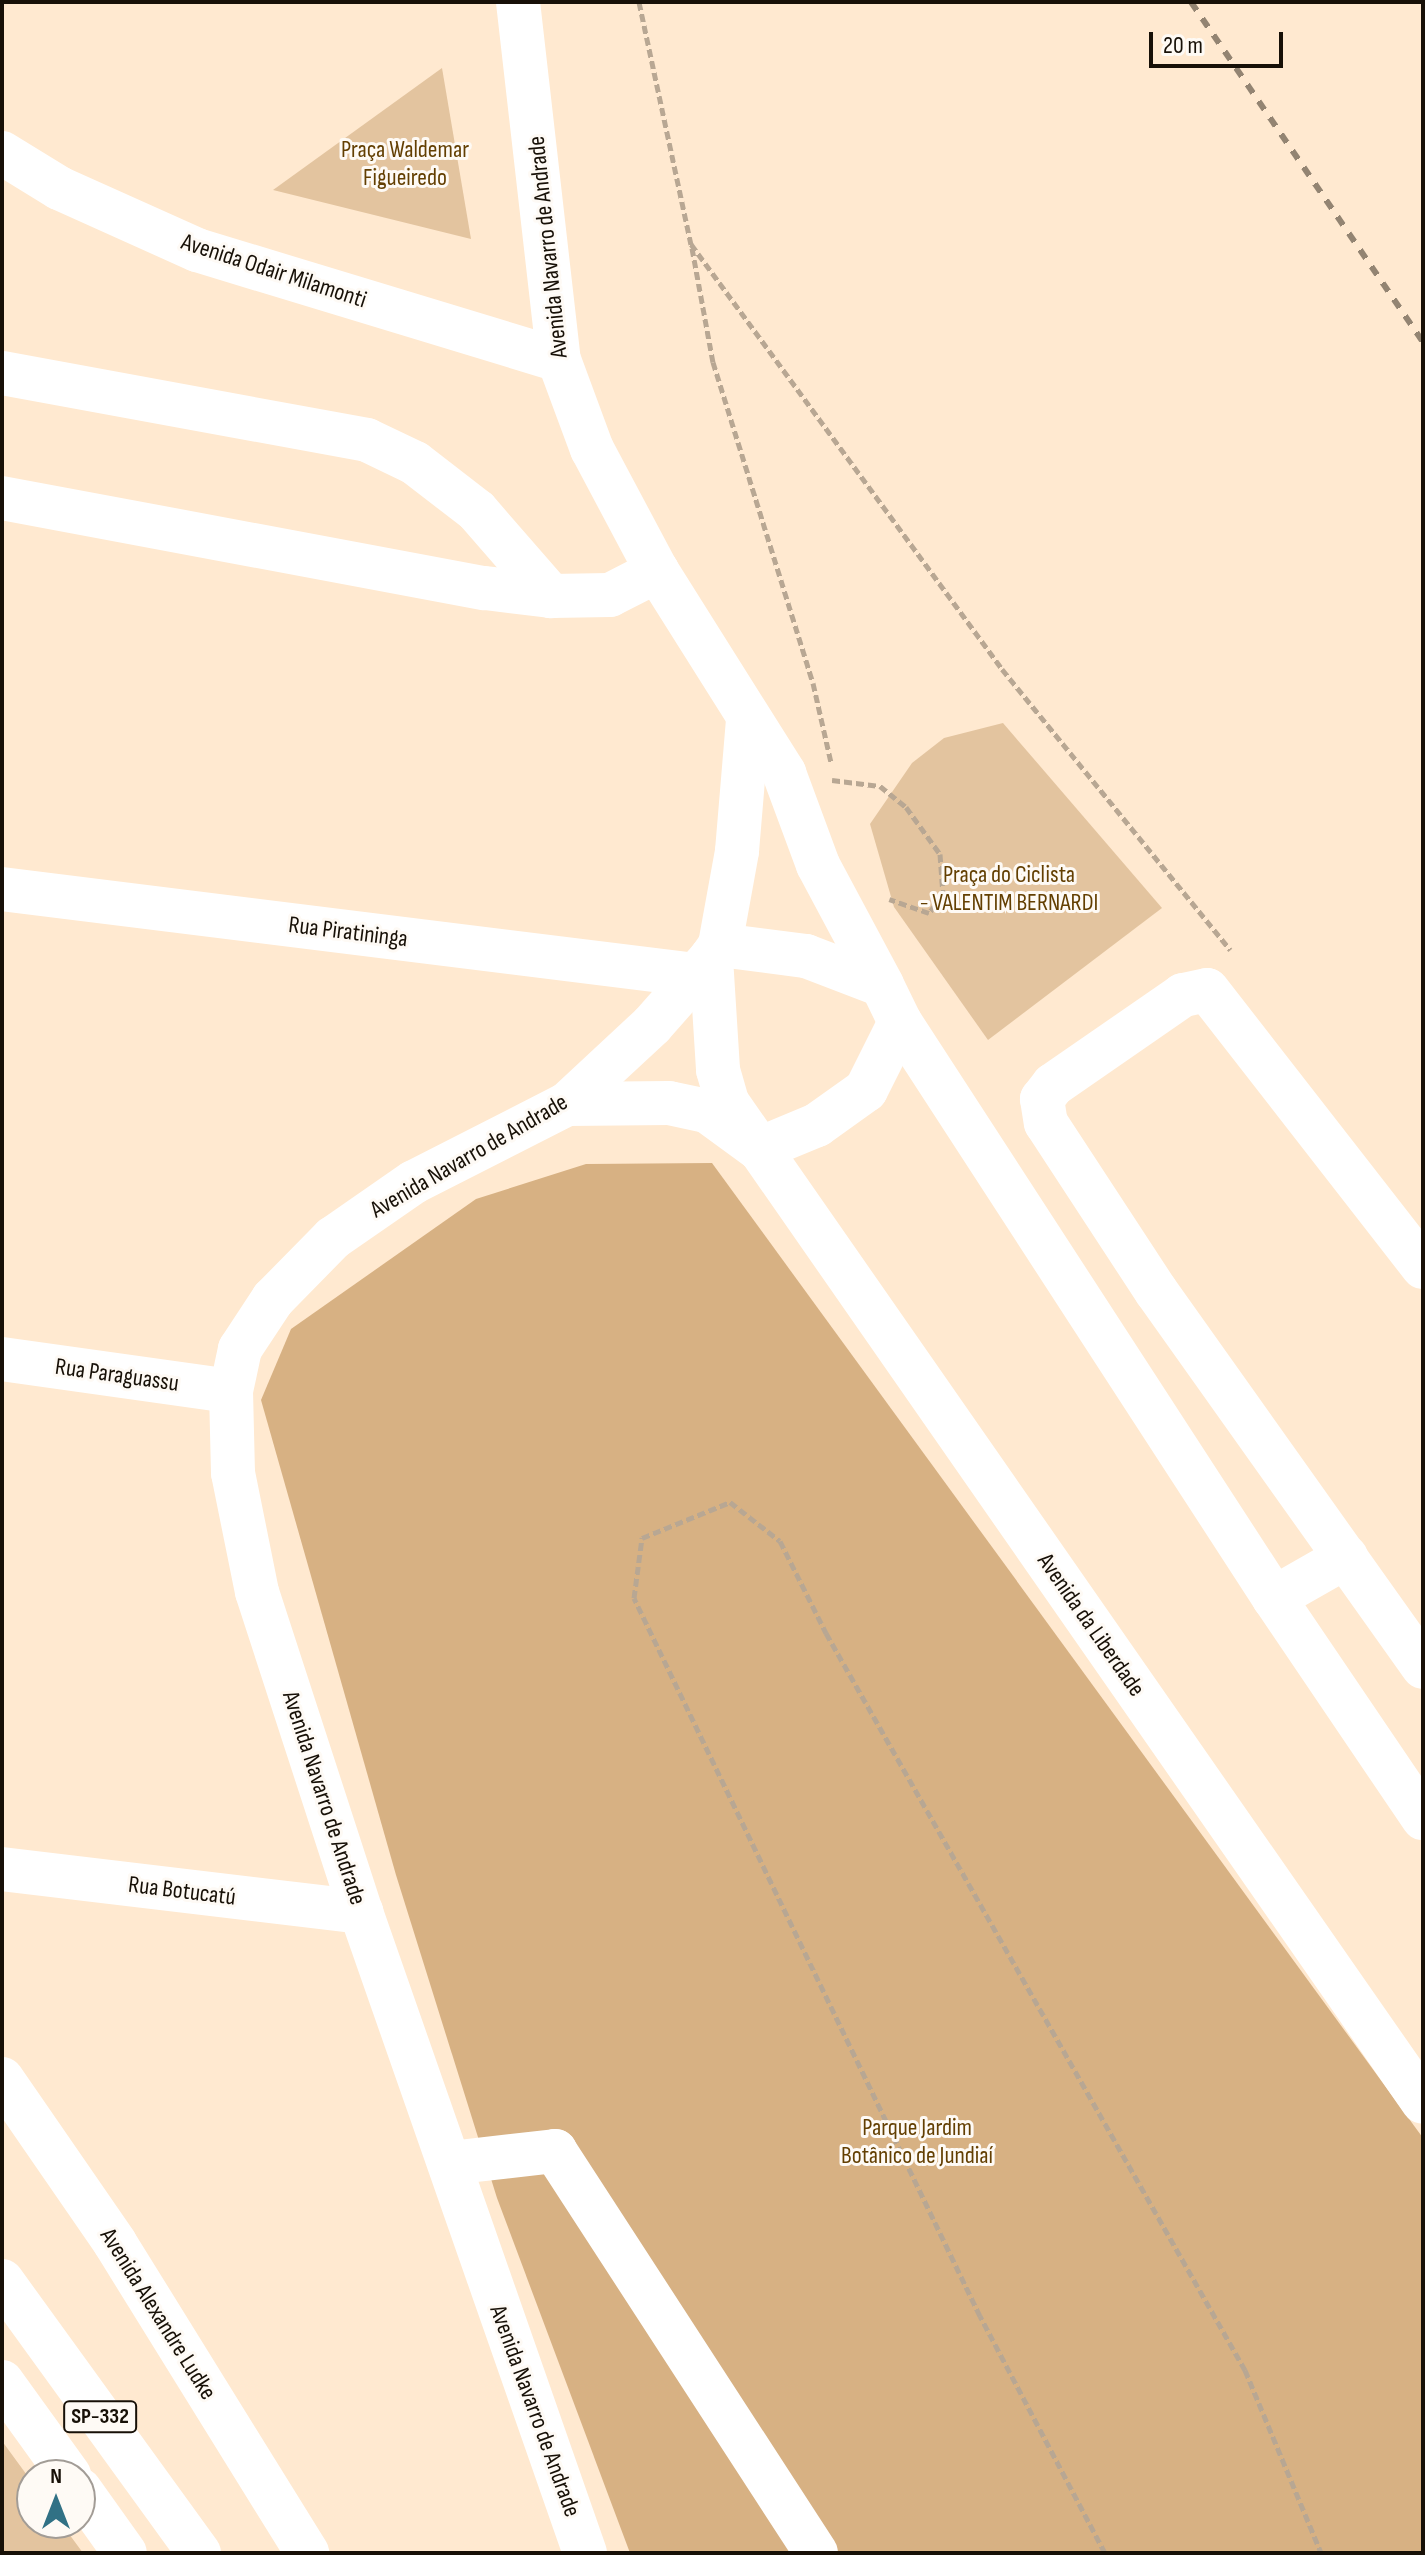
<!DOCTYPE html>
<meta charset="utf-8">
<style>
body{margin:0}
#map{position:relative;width:1425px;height:2555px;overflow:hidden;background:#ffe9d0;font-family:"Sofia Sans Condensed",sans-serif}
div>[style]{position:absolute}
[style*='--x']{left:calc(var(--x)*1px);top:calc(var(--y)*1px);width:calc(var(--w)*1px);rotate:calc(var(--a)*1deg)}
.green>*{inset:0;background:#e3c49f}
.forest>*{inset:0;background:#d7b183}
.path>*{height:5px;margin-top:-2.5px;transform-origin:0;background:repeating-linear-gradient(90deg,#b8a793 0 8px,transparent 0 12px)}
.minor>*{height:44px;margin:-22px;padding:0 22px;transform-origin:22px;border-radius:22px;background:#fff}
.major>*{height:44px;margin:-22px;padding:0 22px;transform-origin:22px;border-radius:22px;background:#fff}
.rail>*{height:6px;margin-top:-3px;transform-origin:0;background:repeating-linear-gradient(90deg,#938472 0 10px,transparent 0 20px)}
span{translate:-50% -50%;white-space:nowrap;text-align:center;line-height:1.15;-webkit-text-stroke:6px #fefaf5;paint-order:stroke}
.shield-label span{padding:2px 6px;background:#fefaf5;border:2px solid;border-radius:6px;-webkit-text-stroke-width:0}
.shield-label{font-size:22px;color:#171007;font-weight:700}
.park-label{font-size:24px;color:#633f02}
.street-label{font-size:24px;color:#171007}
.frame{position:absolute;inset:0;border:4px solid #171007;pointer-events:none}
.north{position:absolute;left:16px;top:2459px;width:80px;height:80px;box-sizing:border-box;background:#fefaf5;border:2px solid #a29c96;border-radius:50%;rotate:0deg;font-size:22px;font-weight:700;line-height:32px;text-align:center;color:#171007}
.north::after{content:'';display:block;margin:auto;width:28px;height:36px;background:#317185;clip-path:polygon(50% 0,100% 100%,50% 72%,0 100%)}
.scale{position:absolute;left:1149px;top:32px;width:134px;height:36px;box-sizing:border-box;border:4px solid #171007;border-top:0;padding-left:10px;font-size:24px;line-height:28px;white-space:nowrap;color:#171007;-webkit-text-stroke:6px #fefaf5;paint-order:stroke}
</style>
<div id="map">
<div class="green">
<div style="clip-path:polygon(442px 68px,471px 239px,273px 190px)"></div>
<div style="clip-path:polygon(1003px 723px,1162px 908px,988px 1040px,894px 907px,870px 824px,912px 763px,944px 738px)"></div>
<div style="clip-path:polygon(2px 2441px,32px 2482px,32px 2523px,61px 2523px,83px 2553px,2px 2553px)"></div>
</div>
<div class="forest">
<div style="clip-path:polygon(712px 1163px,1423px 2138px,1423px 2553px,630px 2553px,497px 2198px,396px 1875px,261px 1400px,291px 1329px,476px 1199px,586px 1164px)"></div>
</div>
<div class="path">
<div style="--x:639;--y:2;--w:248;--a:77.9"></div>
<div style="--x:691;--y:244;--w:527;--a:53.8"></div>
<div style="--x:1002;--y:669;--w:362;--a:50.9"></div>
<div style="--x:692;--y:248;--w:116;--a:79.6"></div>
<div style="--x:713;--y:362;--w:336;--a:72.7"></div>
<div style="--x:813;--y:683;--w:81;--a:77.2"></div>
<div style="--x:832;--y:780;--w:48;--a:7.1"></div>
<div style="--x:880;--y:786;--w:33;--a:39"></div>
<div style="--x:906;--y:807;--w:58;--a:54.1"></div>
<div style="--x:940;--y:854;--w:41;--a:85.8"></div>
<div style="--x:943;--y:895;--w:23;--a:128"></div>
<div style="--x:929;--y:913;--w:42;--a:-160.7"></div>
<div style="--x:1105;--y:2553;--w:268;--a:-117.8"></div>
<div style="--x:980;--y:2316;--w:797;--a:-115.73"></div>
<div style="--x:634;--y:1598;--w:61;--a:-82.4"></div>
<div style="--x:642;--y:1538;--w:95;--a:-22.2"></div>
<div style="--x:730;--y:1502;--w:63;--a:38"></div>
<div style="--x:780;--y:1541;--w:103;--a:63.4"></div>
<div style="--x:826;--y:1633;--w:848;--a:60.38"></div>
<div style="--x:1245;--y:2370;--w:198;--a:67.4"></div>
</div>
<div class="minor">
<div style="--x:2;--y:153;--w:67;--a:31.6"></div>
<div style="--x:59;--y:188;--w:151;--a:24.2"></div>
<div style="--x:197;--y:250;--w:378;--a:16.9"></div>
<div style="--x:2;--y:373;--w:371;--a:10.4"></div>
<div style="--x:367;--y:440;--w:53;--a:25.6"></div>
<div style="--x:415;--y:463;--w:78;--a:37.7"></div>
<div style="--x:477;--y:511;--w:113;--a:49"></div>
<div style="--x:2;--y:498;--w:491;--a:10.6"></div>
<div style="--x:485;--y:588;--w:66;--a:6.9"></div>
<div style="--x:551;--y:596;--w:59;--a:-1"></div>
<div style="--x:610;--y:595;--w:53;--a:-27.1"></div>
<div style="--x:2;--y:889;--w:697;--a:7.08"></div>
<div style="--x:720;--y:945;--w:87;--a:7.3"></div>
<div style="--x:806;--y:956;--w:81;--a:20.9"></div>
<div style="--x:882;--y:985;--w:41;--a:64.1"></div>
<div style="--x:900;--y:1022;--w:687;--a:57"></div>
<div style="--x:1274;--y:1598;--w:266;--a:55.9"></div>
<div style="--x:711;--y:958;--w:112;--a:86.4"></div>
<div style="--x:718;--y:1070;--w:33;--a:74"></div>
<div style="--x:727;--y:1102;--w:1218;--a:55.16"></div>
<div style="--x:759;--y:1149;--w:63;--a:-22.5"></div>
<div style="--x:817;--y:1125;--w:60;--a:-35.5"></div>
<div style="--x:866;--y:1090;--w:76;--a:-63.4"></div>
<div style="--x:1423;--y:1267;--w:351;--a:-127.9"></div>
<div style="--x:1207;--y:990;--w:25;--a:168"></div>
<div style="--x:1183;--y:995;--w:158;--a:145.3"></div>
<div style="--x:1053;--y:1085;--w:18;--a:128"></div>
<div style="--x:1042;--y:1099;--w:24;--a:81"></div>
<div style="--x:1046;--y:1123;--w:201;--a:56.8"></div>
<div style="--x:1156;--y:1291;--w:461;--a:54.6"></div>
<div style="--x:2;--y:1359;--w:231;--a:8"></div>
<div style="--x:1274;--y:1598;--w:83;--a:-29.7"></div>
<div style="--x:2;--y:1869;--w:362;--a:6.8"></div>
<div style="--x:450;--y:2163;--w:106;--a:-6.5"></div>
<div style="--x:555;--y:2151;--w:479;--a:57"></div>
</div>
<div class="major">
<div style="--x:518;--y:2;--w:360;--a:83.5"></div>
<div style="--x:559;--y:360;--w:95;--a:69.7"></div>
<div style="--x:592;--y:449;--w:138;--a:62"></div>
<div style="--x:657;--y:571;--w:239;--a:57.8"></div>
<div style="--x:784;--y:773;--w:98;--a:69.7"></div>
<div style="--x:818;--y:865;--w:136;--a:61.9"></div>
<div style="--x:567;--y:1104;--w:102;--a:-0.6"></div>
<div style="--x:669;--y:1103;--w:39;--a:12"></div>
<div style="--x:707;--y:1111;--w:64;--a:36.2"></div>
<div style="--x:2;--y:2079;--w:199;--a:55.4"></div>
<div style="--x:115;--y:2243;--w:365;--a:58.2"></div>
<div style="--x:2;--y:2281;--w:336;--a:54.1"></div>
<div style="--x:2;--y:2382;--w:115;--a:54.2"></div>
<div style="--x:80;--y:2490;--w:77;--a:54.5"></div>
<div style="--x:585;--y:2553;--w:679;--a:-109.26"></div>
<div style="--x:361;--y:1912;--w:336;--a:-108"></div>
<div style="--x:257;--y:1592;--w:121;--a:-101.4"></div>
<div style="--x:233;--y:1473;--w:82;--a:-91.4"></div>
<div style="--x:231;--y:1391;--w:43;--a:-77.9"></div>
<div style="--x:240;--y:1349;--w:60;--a:-56.6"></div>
<div style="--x:273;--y:1299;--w:86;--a:-45.5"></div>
<div style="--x:333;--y:1238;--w:98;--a:-34.7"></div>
<div style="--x:414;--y:1182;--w:172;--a:-27"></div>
<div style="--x:567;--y:1104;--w:116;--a:-42.9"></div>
<div style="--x:652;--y:1025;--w:89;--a:-48.6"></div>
<div style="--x:711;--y:958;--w:16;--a:-55"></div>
<div style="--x:720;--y:945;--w:96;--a:-79.7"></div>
<div style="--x:737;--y:851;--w:131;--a:-85.2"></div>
</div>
<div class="rail">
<div style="--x:1191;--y:2;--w:412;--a:55.7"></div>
</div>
<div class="shield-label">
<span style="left:100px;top:2417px">SP-332</span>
</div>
<div class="park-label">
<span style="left:405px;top:164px">Praça Waldemar<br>Figueiredo</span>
<span style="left:1009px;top:889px">Praça do Ciclista<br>- VALENTIM BERNARDI</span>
<span style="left:917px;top:2142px">Parque Jardim<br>Botânico de Jundiaí</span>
</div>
<div class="street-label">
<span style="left:548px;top:247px;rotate:-96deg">Avenida Navarro de Andrade</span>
<span style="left:274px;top:271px;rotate:18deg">Avenida Odair Milamonti</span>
<span style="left:348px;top:932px;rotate:7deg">Rua Piratininga</span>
<span style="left:469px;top:1156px;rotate:-30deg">Avenida Navarro de Andrade</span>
<span style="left:117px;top:1375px;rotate:8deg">Rua Paraguassu</span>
<span style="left:1091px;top:1625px;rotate:55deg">Avenida da Liberdade</span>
<span style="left:324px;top:1798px;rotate:72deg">Avenida Navarro de Andrade</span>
<span style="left:182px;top:1891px;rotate:7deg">Rua Botucatú</span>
<span style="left:158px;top:2314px;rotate:58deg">Avenida Alexandre Ludke</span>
<span style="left:535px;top:2411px;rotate:70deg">Avenida Navarro de Andrade</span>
</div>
<div class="frame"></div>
<div class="north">N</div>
<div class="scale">20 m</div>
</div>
